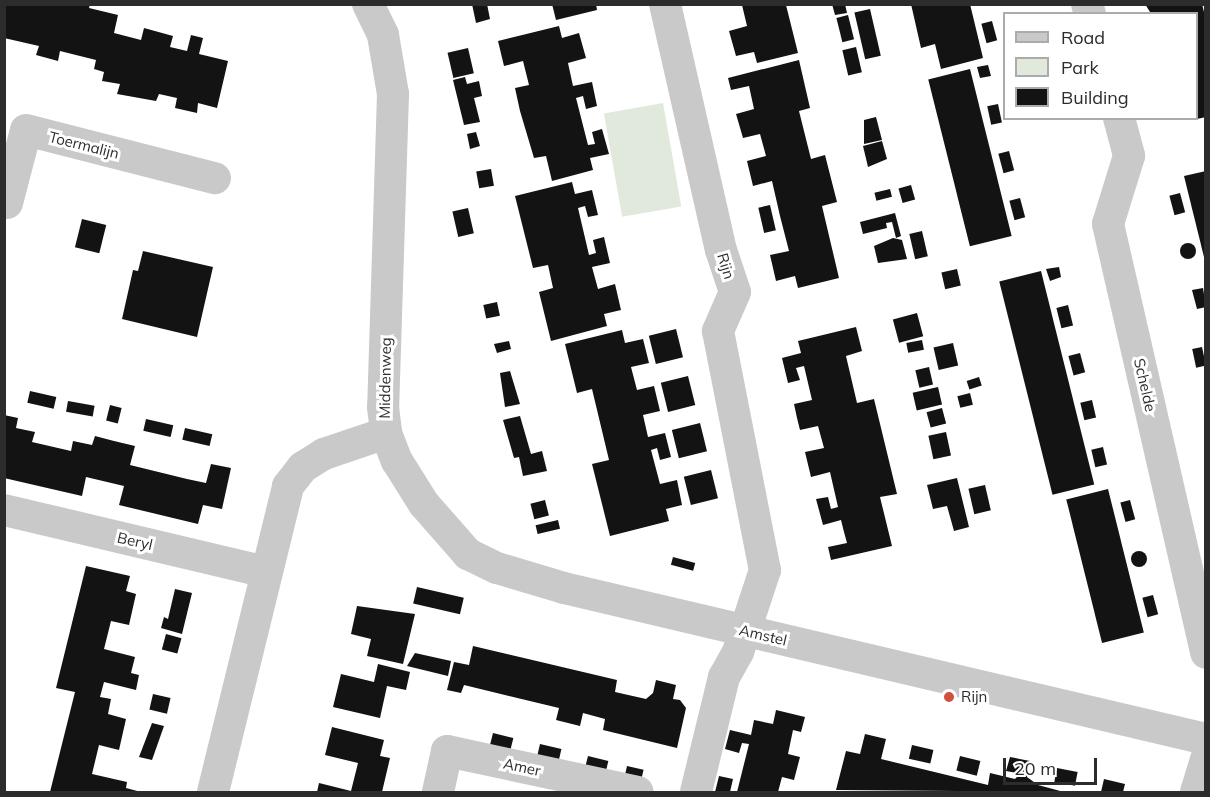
<!DOCTYPE html>
<style>
body{margin:0}
#map{position:relative;width:1210px;height:797px;overflow:hidden;background:#fff;font-family:Mulish,sans-serif}
div>[style]{position:absolute}
[style*='--x']{left:calc(var(--x)*1px);top:calc(var(--y)*1px);width:calc(var(--w)*1px);rotate:calc(var(--a)*1deg)}
.green>*{inset:0;background:#e0e9db;transform-origin:0 0}
.building>*{inset:0;background:#131313;transform-origin:0 0}
.round{border-radius:50%}
.minor>*{height:32px;margin:-16px;padding:0 16px;transform-origin:16px;border-radius:16px;background:#c9c9c9}
.dots>*{width:16px;height:16px;translate:-50% -50%;box-sizing:border-box;border:3px solid #fff;border-radius:50%}
span{translate:-50% -50%;white-space:nowrap;text-align:center;line-height:1.15;-webkit-text-stroke:6px #fff;paint-order:stroke}
.street-label{font-size:15px;color:#2c2c2c}
.poi-label{font-size:15px;color:#2c2c2c}
.left{translate:0 -50%;text-align:left}
.frame{position:absolute;inset:0;border:6px solid #2c2c2c;pointer-events:none}
.legend{position:absolute;left:1003px;top:12px;width:195px;height:108px;box-sizing:border-box;background:#fff;border:2px solid #ababab;margin:0;padding:8px 10px;list-style:none;font-size:18px;color:#2c2c2c}
.legend li{display:flex;align-items:center;gap:12px;height:30px}
.legend b{width:30px;border:2px solid #ababab}
.scale{position:absolute;left:1003px;top:758px;width:94px;height:27px;box-sizing:border-box;border:3px solid #2c2c2c;border-top:0;padding-left:8px;font-size:18px;line-height:21px;white-space:nowrap;color:#2c2c2c;-webkit-text-stroke:4px #fff;paint-order:stroke}
</style>
<div id="map">
<div class="green">
<div style="left:663px;top:103px;width:105px;height:60px;rotate:80deg"></div>
</div>
<div class="building">
<div style="clip-path:polygon(4px 4px,90px 4px,89px 8px,118px 15px,114px 33px,141px 40px,144px 28px,173px 36px,170px 47px,187px 51px,191px 35px,203px 38px,199px 54px,228px 61px,217px 108px,198px 103px,197px 113px,175px 108px,177px 98px,159px 94px,156px 101px,117px 94px,120px 84px,102px 81px,104px 72px,94px 69px,96px 60px,60px 51px,58px 61px,36px 55px,39px 46px,4px 38px)"></div>
<div style="clip-path:polygon(472px 4px,487px 4px,490px 19px,476px 23px)"></div>
<div style="clip-path:polygon(552px 4px,596px 4px,597px 10px,556px 20px)"></div>
<div style="clip-path:polygon(832px 4px,845px 4px,847px 13px,835px 15px)"></div>
<div style="clip-path:polygon(911px 4px,970px 4px,983px 58px,941px 69px,935px 44px,921px 48px)"></div>
<div style="clip-path:polygon(1145px 4px,1202px 4px,1206px 20px,1206px 117px,1197px 119px,1197px 14px,1150px 12px)"></div>
<div style="clip-path:polygon(742px 5px,786px 5px,798px 53px,757px 63px,754px 52px,736px 56px,729px 31px,747px 26px)"></div>
<div style="left:870px;top:9px;width:48px;height:16px;rotate:77deg"></div>
<div style="left:848px;top:15px;width:25px;height:12px;rotate:76deg"></div>
<div style="left:992px;top:21px;width:20px;height:11px;rotate:75deg"></div>
<div style="clip-path:polygon(559px 26px,562px 38px,579px 33px,586px 58px,568px 63px,573px 86px,592px 82px,597px 106px,586px 109px,583px 96px,576px 98px,588px 145px,595px 144px,592px 132px,602px 129px,609px 154px,590px 158px,593px 170px,552px 181px,546px 156px,534px 158px,520px 111px,515px 88px,529px 85px,523px 61px,504px 66px,498px 41px)"></div>
<div style="left:856px;top:47px;width:26px;height:14px;rotate:77deg"></div>
<div style="left:468px;top:48px;width:26px;height:21px;rotate:77deg"></div>
<div style="clip-path:polygon(799px 60px,810px 108px,799px 111px,811px 159px,825px 155px,837px 202px,822px 206px,839px 278px,798px 288px,795px 276px,776px 281px,770px 255px,789px 251px,780px 216px,772px 181px,753px 186px,747px 161px,766px 156px,760px 134px,743px 138px,736px 114px,754px 109px,749px 86px,731px 90px,728px 78px)"></div>
<div style="clip-path:polygon(988px 65px,991px 76px,980px 78px,977px 67px)"></div>
<div style="left:970px;top:69px;width:172px;height:43px;rotate:76deg"></div>
<div style="clip-path:polygon(465px 77px,467px 84px,479px 81px,482px 96px,474px 98px,480px 122px,464px 125px,453px 80px)"></div>
<div style="left:998px;top:104px;width:19px;height:11px;rotate:78deg"></div>
<div style="clip-path:polygon(876px 117px,882px 140px,864px 144px,864px 120px)"></div>
<div style="clip-path:polygon(476px 132px,480px 146px,470px 149px,467px 134px)"></div>
<div style="clip-path:polygon(882px 141px,887px 159px,868px 167px,863px 146px)"></div>
<div style="left:1009px;top:151px;width:20px;height:11px;rotate:75deg"></div>
<div style="left:491px;top:169px;width:17px;height:15px;rotate:80deg"></div>
<div style="clip-path:polygon(1206px 171px,1206px 261px,1205px 261px,1184px 176px)"></div>
<div style="clip-path:polygon(572px 182px,575px 194px,592px 190px,598px 215px,588px 217px,585px 206px,578px 208px,589px 255px,596px 253px,593px 240px,604px 237px,610px 263px,592px 267px,598px 289px,615px 284px,621px 310px,604px 314px,607px 326px,551px 341px,539px 292px,553px 288px,548px 265px,533px 268px,515px 196px)"></div>
<div style="left:911px;top:185px;width:15px;height:13px;rotate:74deg"></div>
<div style="left:890px;top:189px;width:8px;height:16px;rotate:76deg"></div>
<div style="left:1180px;top:193px;width:20px;height:11px;rotate:75deg"></div>
<div style="left:1020px;top:198px;width:20px;height:11px;rotate:75deg"></div>
<div style="left:770px;top:205px;width:26px;height:12px;rotate:77deg"></div>
<div style="left:468px;top:208px;width:26px;height:16px;rotate:77deg"></div>
<div style="clip-path:polygon(895px 213px,901px 236px,896px 238px,892px 222px,886px 223px,887px 228px,863px 234px,860px 222px)"></div>
<div style="left:82px;top:219px;width:25px;height:29px;rotate:14deg"></div>
<div style="left:922px;top:231px;width:26px;height:13px;rotate:77deg"></div>
<div style="clip-path:polygon(893px 238px,902px 240px,907px 259px,878px 263px,874px 246px)"></div>
<div class="round" style="left:1180px;top:243px;width:16px;height:16px"></div>
<div style="clip-path:polygon(143px 251px,213px 267px,197px 337px,122px 319px,133px 270px,138px 271px)"></div>
<div style="clip-path:polygon(1059px 267px,1061px 277px,1050px 281px,1046px 269px)"></div>
<div style="left:957px;top:269px;width:17px;height:16px;rotate:77deg"></div>
<div style="left:1041px;top:271px;width:220px;height:43px;rotate:76deg"></div>
<div style="clip-path:polygon(1203px 288px,1206px 307px,1197px 309px,1192px 290px)"></div>
<div style="left:497px;top:302px;width:14px;height:14px;rotate:78deg"></div>
<div style="left:1068px;top:305px;width:21px;height:12px;rotate:76deg"></div>
<div style="left:917px;top:313px;width:24px;height:25px;rotate:75deg"></div>
<div style="clip-path:polygon(856px 327px,862px 351px,846px 356px,857px 403px,874px 399px,897px 494px,880px 497px,892px 546px,831px 560px,828px 547px,847px 543px,844px 532px,841px 520px,823px 525px,816px 499px,828px 497px,831px 509px,838px 507px,830px 472px,811px 477px,805px 452px,824px 448px,818px 426px,800px 430px,797px 418px,794px 404px,812px 400px,804px 366px,796px 368px,800px 380px,788px 383px,782px 358px,801px 353px,798px 341px)"></div>
<div style="left:676px;top:329px;width:29px;height:28px;rotate:76deg"></div>
<div style="clip-path:polygon(622px 330px,625px 343px,643px 339px,649px 363px,631px 367px,637px 390px,654px 386px,660px 411px,643px 415px,648px 437px,665px 433px,671px 457px,660px 460px,657px 448px,651px 450px,660px 484px,677px 480px,682px 505px,666px 509px,669px 521px,610px 536px,592px 464px,609px 460px,592px 389px,577px 393px,565px 344px)"></div>
<div style="left:922px;top:340px;width:10px;height:16px;rotate:79deg"></div>
<div style="clip-path:polygon(509px 341px,511px 349px,497px 353px,494px 344px)"></div>
<div style="left:953px;top:343px;width:23px;height:20px;rotate:77deg"></div>
<div style="left:1202px;top:347px;width:19px;height:10px;rotate:78deg"></div>
<div style="left:1080px;top:353px;width:20px;height:12px;rotate:75deg"></div>
<div style="left:929px;top:367px;width:18px;height:14px;rotate:77deg"></div>
<div style="clip-path:polygon(510px 371px,520px 404px,505px 407px,500px 373px)"></div>
<div style="left:688px;top:376px;width:30px;height:28px;rotate:76deg"></div>
<div style="left:979px;top:377px;width:9px;height:13px;rotate:72deg"></div>
<div style="left:938px;top:387px;width:18px;height:26px;rotate:77deg"></div>
<div style="left:30px;top:391px;width:27px;height:12px;rotate:13deg"></div>
<div style="left:970px;top:393px;width:12px;height:13px;rotate:76deg"></div>
<div style="left:1092px;top:400px;width:18px;height:12px;rotate:77deg"></div>
<div style="left:68px;top:401px;width:27px;height:11px;rotate:10deg"></div>
<div style="left:110px;top:405px;width:12px;height:16px;rotate:14deg"></div>
<div style="left:942px;top:408px;width:16px;height:16px;rotate:75deg"></div>
<div style="clip-path:polygon(4px 415px,18px 418px,16px 428px,35px 432px,32px 442px,71px 451px,73px 441px,92px 445px,95px 436px,114px 441px,135px 446px,130px 465px,187px 479px,206px 483px,211px 464px,231px 468px,222px 509px,203px 505px,198px 524px,119px 505px,124px 486px,86px 477px,82px 496px,4px 478px)"></div>
<div style="clip-path:polygon(520px 416px,531px 454px,542px 451px,547px 471px,523px 476px,519px 457px,514px 458px,503px 420px)"></div>
<div style="left:146px;top:419px;width:28px;height:12px;rotate:13deg"></div>
<div style="left:700px;top:423px;width:29px;height:29px;rotate:76deg"></div>
<div style="left:185px;top:428px;width:28px;height:12px;rotate:13deg"></div>
<div style="left:946px;top:432px;width:24px;height:18px;rotate:78deg"></div>
<div style="left:1103px;top:447px;width:18px;height:12px;rotate:77deg"></div>
<div style="left:711px;top:470px;width:29px;height:28px;rotate:76deg"></div>
<div style="clip-path:polygon(957px 478px,969px 527px,954px 531px,947px 506px,933px 509px,927px 485px)"></div>
<div style="left:985px;top:485px;width:26px;height:17px;rotate:77deg"></div>
<div style="left:1108px;top:489px;width:148px;height:43px;rotate:76deg"></div>
<div style="left:545px;top:500px;width:16px;height:15px;rotate:76deg"></div>
<div style="left:1130px;top:500px;width:20px;height:10px;rotate:75deg"></div>
<div style="left:558px;top:520px;width:9px;height:23px;rotate:77deg"></div>
<div class="round" style="left:1131px;top:551px;width:16px;height:16px"></div>
<div style="left:673px;top:557px;width:23px;height:8px;rotate:15deg"></div>
<div style="clip-path:polygon(86px 566px,130px 576px,126px 591px,136px 594px,129px 625px,111px 621px,104px 649px,135px 657px,131px 673px,139px 675px,136px 690px,104px 682px,100px 697px,111px 699px,108px 714px,126px 719px,119px 750px,99px 745px,92px 774px,127px 782px,126px 788px,141px 792px,50px 792px,75px 692px,56px 688px)"></div>
<div style="left:417px;top:587px;width:48px;height:17px;rotate:13deg"></div>
<div style="clip-path:polygon(175px 589px,192px 593px,182px 634px,161px 628px,164px 617px,168px 619px)"></div>
<div style="left:1153px;top:595px;width:20px;height:11px;rotate:75deg"></div>
<div style="clip-path:polygon(357px 606px,415px 614px,403px 664px,367px 656px,371px 639px,351px 634px)"></div>
<div style="left:166px;top:634px;width:16px;height:16px;rotate:15deg"></div>
<div style="clip-path:polygon(473px 646px,617px 680px,615px 692px,646px 699px,653px 693px,656px 680px,676px 685px,673px 699px,680px 700px,686px 708px,677px 748px,603px 730px,605px 719px,583px 713px,580px 726px,556px 720px,559px 708px,464px 685px,461px 693px,447px 690px,454px 662px,469px 665px)"></div>
<div style="clip-path:polygon(415px 653px,451px 661px,448px 676px,407px 666px)"></div>
<div style="clip-path:polygon(378px 664px,410px 672px,406px 690px,387px 686px,380px 718px,333px 707px,341px 674px,374px 682px)"></div>
<div style="left:153px;top:694px;width:18px;height:16px;rotate:13deg"></div>
<div style="clip-path:polygon(776px 710px,805px 717px,801px 732px,793px 730px,788px 754px,800px 757px,794px 780px,782px 777px,778px 792px,737px 792px,749px 744px,742px 743px,739px 753px,725px 749px,730px 730px,751px 735px,754px 720px,773px 724px)"></div>
<div style="clip-path:polygon(152px 723px,164px 726px,152px 760px,139px 757px)"></div>
<div style="clip-path:polygon(332px 727px,384px 740px,380px 756px,390px 758px,382px 792px,317px 792px,319px 783px,351px 791px,358px 763px,325px 755px)"></div>
<div style="left:493px;top:733px;width:21px;height:15px;rotate:14deg"></div>
<div style="clip-path:polygon(865px 734px,886px 739px,881px 759px,988px 785px,990px 773px,1015px 779px,1017px 773px,1006px 771px,1010px 757px,1030px 761px,1027px 777px,1038px 785px,1064px 792px,836px 790px,846px 751px,860px 754px)"></div>
<div style="left:540px;top:744px;width:22px;height:15px;rotate:13deg"></div>
<div style="left:912px;top:745px;width:22px;height:14px;rotate:13deg"></div>
<div style="left:588px;top:756px;width:21px;height:14px;rotate:14deg"></div>
<div style="left:960px;top:756px;width:21px;height:15px;rotate:14deg"></div>
<div style="left:627px;top:766px;width:17px;height:13px;rotate:13deg"></div>
<div style="left:1057px;top:768px;width:21px;height:14px;rotate:11deg"></div>
<div style="clip-path:polygon(719px 776px,733px 779px,730px 792px,715px 792px)"></div>
<div style="clip-path:polygon(1104px 779px,1125px 784px,1123px 792px,1101px 792px)"></div>
</div>
<div class="minor">
<div style="--x:368;--y:4;--w:34;--a:64"></div>
<div style="--x:383;--y:35;--w:60;--a:80.4"></div>
<div style="--x:393;--y:94;--w:313;--a:91.8"></div>
<div style="--x:383;--y:407;--w:26;--a:83"></div>
<div style="--x:386;--y:433;--w:30;--a:69"></div>
<div style="--x:397;--y:461;--w:51;--a:57.9"></div>
<div style="--x:424;--y:504;--w:67;--a:48.7"></div>
<div style="--x:468;--y:554;--w:32;--a:26"></div>
<div style="--x:497;--y:568;--w:70;--a:16.6"></div>
<div style="--x:564;--y:588;--w:660;--a:13.24"></div>
<div style="--x:665;--y:4;--w:252;--a:77.2"></div>
<div style="--x:721;--y:250;--w:44;--a:71.6"></div>
<div style="--x:735;--y:292;--w:43;--a:113.6"></div>
<div style="--x:718;--y:331;--w:244;--a:78.9"></div>
<div style="--x:765;--y:570;--w:86;--a:108.2"></div>
<div style="--x:738;--y:652;--w:29;--a:119"></div>
<div style="--x:724;--y:677;--w:118;--a:103.7"></div>
<div style="--x:1087;--y:4;--w:10;--a:73"></div>
<div style="--x:1119;--y:118;--w:39;--a:75"></div>
<div style="--x:1129;--y:156;--w:71;--a:107.2"></div>
<div style="--x:1108;--y:224;--w:440;--a:77.1"></div>
<div style="--x:7;--y:203;--w:75;--a:-75.4"></div>
<div style="--x:26;--y:130;--w:195;--a:14.3"></div>
<div style="--x:4;--y:510;--w:269;--a:13.3"></div>
<div style="--x:213;--y:792;--w:315;--a:-76.2"></div>
<div style="--x:288;--y:486;--w:24;--a:-52"></div>
<div style="--x:303;--y:467;--w:25;--a:-32"></div>
<div style="--x:324;--y:454;--w:65;--a:-18.7"></div>
<div style="--x:438;--y:792;--w:42;--a:-77.6"></div>
<div style="--x:447;--y:751;--w:195;--a:12.1"></div>
<div style="--x:1196;--y:792;--w:34;--a:-73"></div>
</div>
<div class="dots">
<div style="left:949px;top:697px;background:#d24f40"></div>
</div>
<div class="street-label">
<span style="left:84px;top:145px;rotate:14deg">Toermalijn</span>
<span style="left:726px;top:266px;rotate:73deg">Rijn</span>
<span style="left:385px;top:378px;rotate:-89deg">Middenweg</span>
<span style="left:1145px;top:385px;rotate:77deg">Schelde</span>
<span style="left:135px;top:541px;rotate:13deg">Beryl</span>
<span style="left:763px;top:635px;rotate:13deg">Amstel</span>
<span style="left:522px;top:767px;rotate:12deg">Amer</span>
</div>
<div class="poi-label">
<span class="left" style="left:961px;top:697px">Rijn</span>
</div>
<div class="frame"></div>
<ul class="legend">
<li><b style="height:8px;background:#c9c9c9"></b>Road</li>
<li><b style="height:16px;background:#e0e9db"></b>Park</li>
<li><b style="height:16px;background:#131313"></b>Building</li>
</ul>
<div class="scale">20 m</div>
</div>
